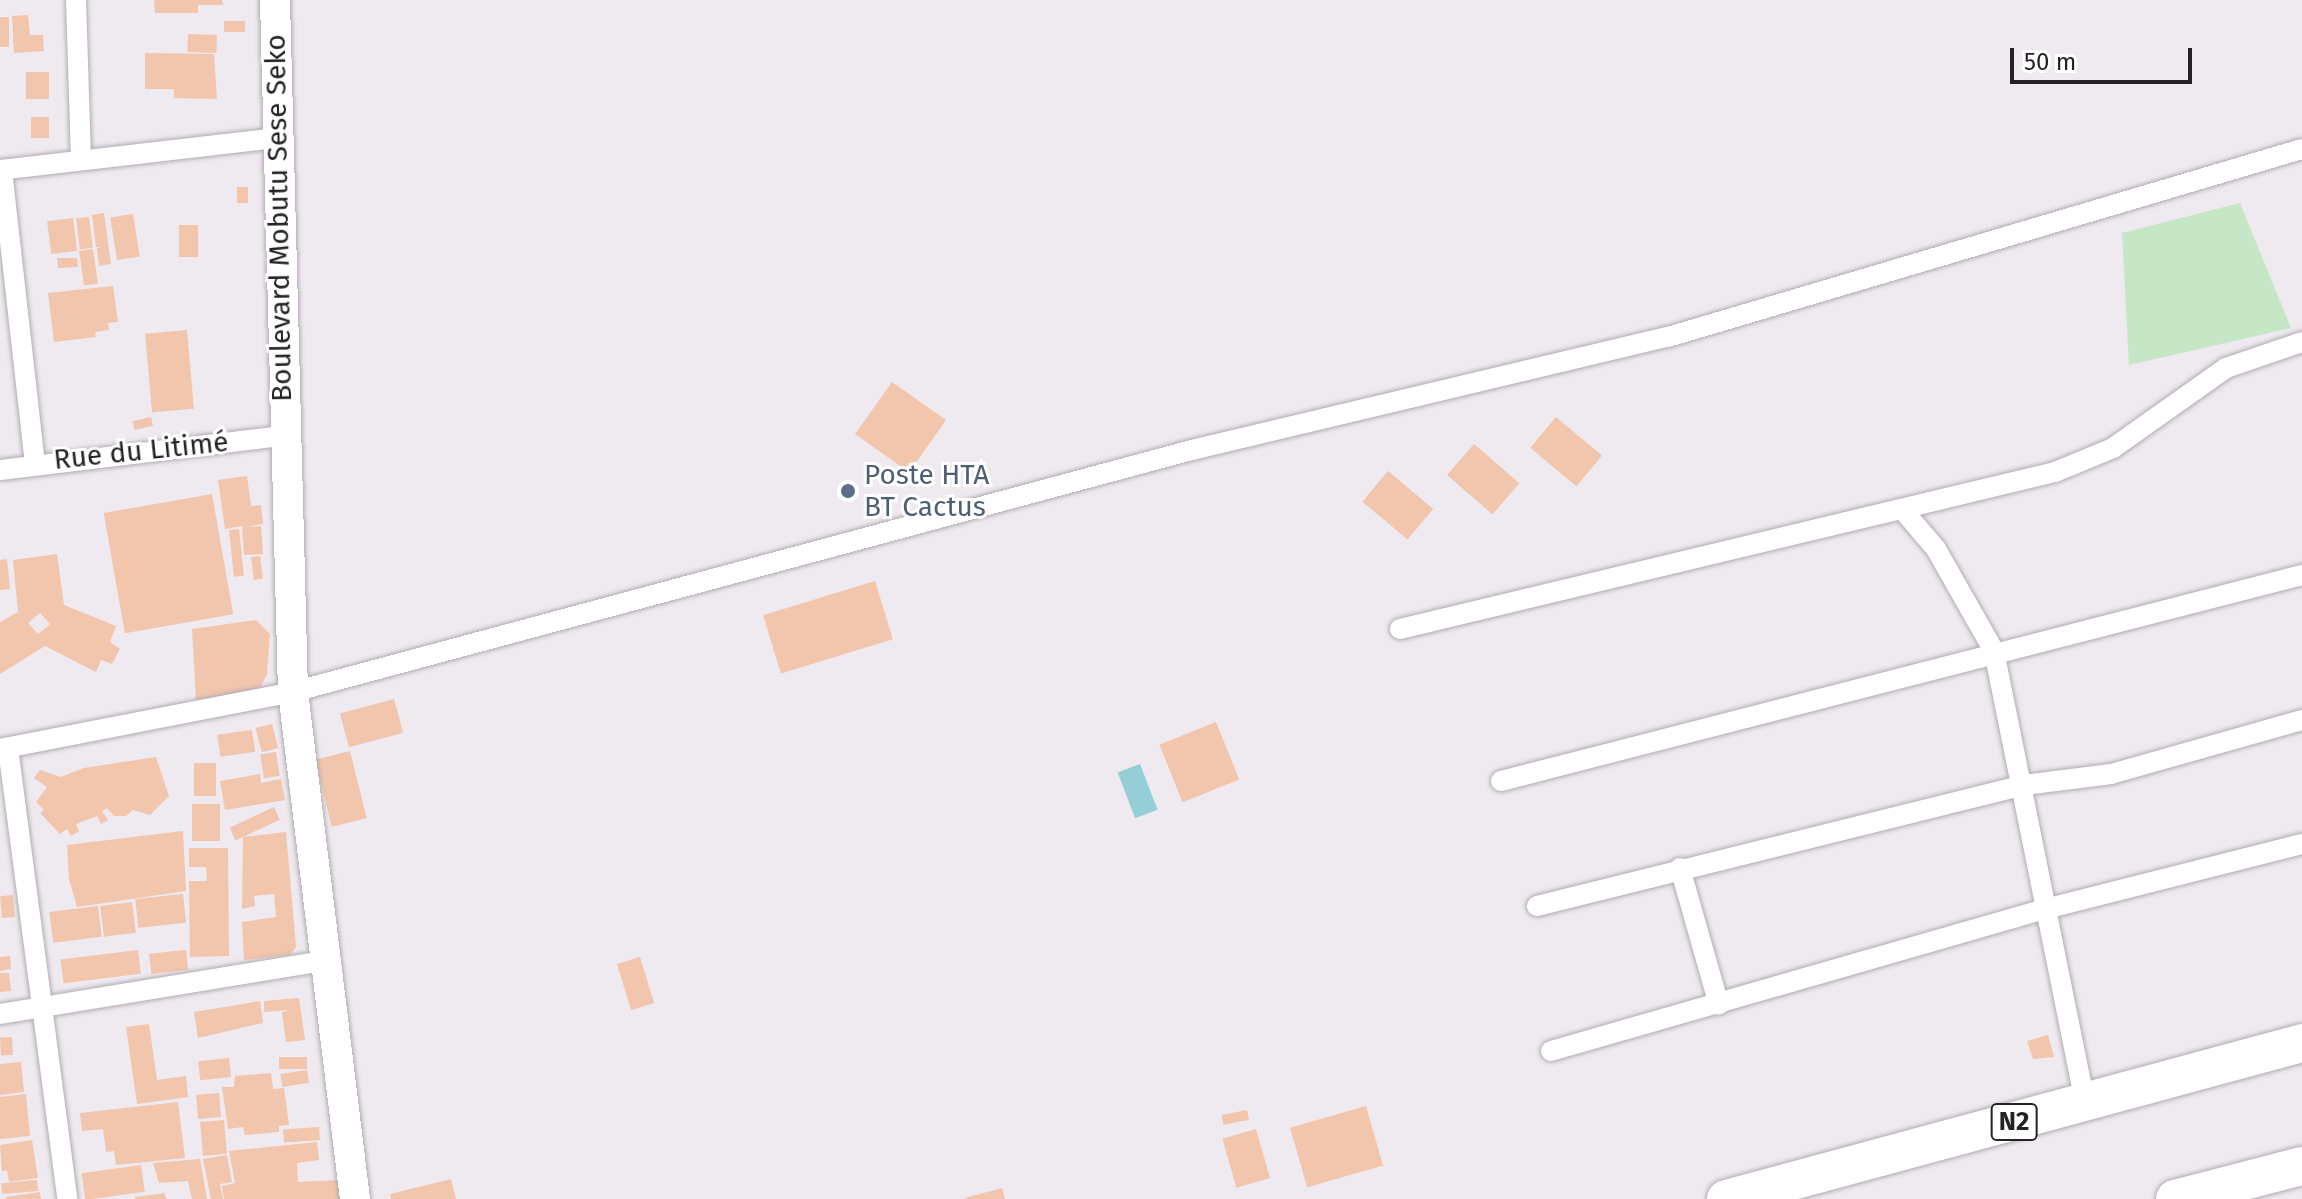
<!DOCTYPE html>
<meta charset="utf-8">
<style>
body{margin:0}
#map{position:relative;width:2302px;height:1199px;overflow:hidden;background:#efe9f0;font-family:"Fira Sans",sans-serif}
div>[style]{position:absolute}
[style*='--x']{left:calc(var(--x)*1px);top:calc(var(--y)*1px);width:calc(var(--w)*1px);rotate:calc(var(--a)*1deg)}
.green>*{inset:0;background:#c5e7c6}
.water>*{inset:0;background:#94ced6;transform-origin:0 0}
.building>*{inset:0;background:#f2c5ad;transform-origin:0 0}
.roads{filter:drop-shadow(0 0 2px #b1abb2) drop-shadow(0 0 2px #b1abb2)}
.street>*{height:20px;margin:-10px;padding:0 10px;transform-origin:10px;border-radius:10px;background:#fff}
.secondary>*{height:30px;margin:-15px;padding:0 15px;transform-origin:15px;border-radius:15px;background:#fff}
.highway>*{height:38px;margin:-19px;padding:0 19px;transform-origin:19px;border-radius:19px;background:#fff}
.dots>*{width:22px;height:22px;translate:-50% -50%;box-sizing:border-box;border:4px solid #fff;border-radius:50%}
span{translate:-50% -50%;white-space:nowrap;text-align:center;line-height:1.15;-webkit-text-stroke:6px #fff;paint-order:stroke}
.shield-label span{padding:2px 6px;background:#fff;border:2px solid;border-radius:6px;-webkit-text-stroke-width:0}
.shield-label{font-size:26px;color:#242225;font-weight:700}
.street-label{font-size:28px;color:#242225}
.service-label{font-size:28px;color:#4e5e75}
.left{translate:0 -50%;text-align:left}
.scale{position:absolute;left:2010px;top:48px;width:182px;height:36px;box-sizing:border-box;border:4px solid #242225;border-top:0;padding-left:10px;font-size:24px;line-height:28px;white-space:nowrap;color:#242225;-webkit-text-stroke:6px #fff;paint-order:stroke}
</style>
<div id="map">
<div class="green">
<div style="clip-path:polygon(2240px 203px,2291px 328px,2129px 365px,2122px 233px)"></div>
</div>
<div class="water">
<div style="left:1140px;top:764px;width:49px;height:24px;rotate:69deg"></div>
</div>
<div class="building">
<div style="clip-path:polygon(154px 0,222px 0,223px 5px,198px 5px,198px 13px,155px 13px)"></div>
<div style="clip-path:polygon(28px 15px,30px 35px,43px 35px,44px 51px,14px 53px,12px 16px)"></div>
<div style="left:0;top:17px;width:9px;height:30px"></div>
<div style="left:224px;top:21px;width:21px;height:11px"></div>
<div style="left:188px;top:34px;width:29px;height:18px;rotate:2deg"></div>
<div style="clip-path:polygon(145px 53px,214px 54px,217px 99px,174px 98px,174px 89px,145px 89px)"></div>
<div style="left:26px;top:72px;width:23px;height:27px"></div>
<div style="left:31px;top:117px;width:18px;height:21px"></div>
<div style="left:248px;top:187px;width:16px;height:11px;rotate:90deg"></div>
<div style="clip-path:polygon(104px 213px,111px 264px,99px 266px,97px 248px,101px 247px,96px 247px,92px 215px)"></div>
<div style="left:133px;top:214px;width:43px;height:23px;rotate:81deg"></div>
<div style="left:89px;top:217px;width:31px;height:13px;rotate:83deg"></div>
<div style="left:73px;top:218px;width:33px;height:26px;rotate:83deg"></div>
<div style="left:179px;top:225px;width:19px;height:32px"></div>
<div style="left:93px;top:249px;width:35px;height:14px;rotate:82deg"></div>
<div style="clip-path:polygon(57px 258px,77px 258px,78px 267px,58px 268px)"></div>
<div style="clip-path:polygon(113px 286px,118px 322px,108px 323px,109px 330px,95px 332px,96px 337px,54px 342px,48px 293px)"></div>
<div style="left:187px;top:330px;width:79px;height:42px;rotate:85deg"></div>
<div style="clip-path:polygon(892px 382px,946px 420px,913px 467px,903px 468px,855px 434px)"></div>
<div style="left:151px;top:417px;width:9px;height:19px;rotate:77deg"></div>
<div style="left:1556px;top:417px;width:60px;height:40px;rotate:40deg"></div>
<div style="left:1474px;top:444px;width:60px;height:41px;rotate:41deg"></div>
<div style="left:1388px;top:471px;width:59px;height:40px;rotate:40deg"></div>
<div style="clip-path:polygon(247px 476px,251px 506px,261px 505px,263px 524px,246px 527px,261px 526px,263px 554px,244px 555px,242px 526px,225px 529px,218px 480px)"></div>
<div style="left:212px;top:494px;width:122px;height:110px;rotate:80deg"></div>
<div style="left:239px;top:529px;width:47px;height:10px;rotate:84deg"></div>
<div style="clip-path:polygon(evenodd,57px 554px,64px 605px,116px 626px,110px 642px,120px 649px,112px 664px,101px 660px,96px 672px,45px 646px,0 674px,0 622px,18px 612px,13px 560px,57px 554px,40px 613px,50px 624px,38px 634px,28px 623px,40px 613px)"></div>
<div style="left:260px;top:556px;width:23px;height:9px;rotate:83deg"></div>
<div style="clip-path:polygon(7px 559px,10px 589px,0 590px,0 560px)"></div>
<div style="left:875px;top:581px;width:61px;height:117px;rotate:73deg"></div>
<div style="clip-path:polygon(256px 620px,270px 634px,267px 674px,259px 690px,196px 701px,192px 629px)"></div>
<div style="left:394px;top:699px;width:35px;height:56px;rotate:75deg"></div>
<div style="left:1216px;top:722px;width:62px;height:61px;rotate:68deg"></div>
<div style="left:272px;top:724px;width:25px;height:17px;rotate:76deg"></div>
<div style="left:252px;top:730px;width:22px;height:35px;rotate:82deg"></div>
<div style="left:350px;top:751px;width:69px;height:36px;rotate:76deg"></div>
<div style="left:276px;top:752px;width:24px;height:16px;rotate:81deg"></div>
<div style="clip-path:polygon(156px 757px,169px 796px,150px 815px,133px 810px,126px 816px,114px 816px,107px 808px,102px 811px,108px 820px,101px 824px,97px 816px,76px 824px,79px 831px,71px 836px,67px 829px,60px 834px,40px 813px,44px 810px,36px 802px,47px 787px,34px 778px,40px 770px,61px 777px,84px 768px)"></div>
<div style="left:194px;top:763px;width:22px;height:33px"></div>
<div style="clip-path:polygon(260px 774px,261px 783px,281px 779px,285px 800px,225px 810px,220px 781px)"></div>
<div style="left:192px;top:804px;width:28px;height:37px"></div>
<div style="left:274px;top:807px;width:14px;height:49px;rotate:65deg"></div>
<div style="clip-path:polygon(183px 831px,186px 891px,77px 907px,69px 879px,67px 845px)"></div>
<div style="clip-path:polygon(286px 832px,296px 947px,290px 955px,244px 960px,242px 922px,276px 917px,274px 894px,254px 896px,255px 906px,242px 909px,243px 837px)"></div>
<div style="clip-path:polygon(189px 848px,228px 848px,229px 956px,190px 957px,189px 881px,207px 881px,206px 867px,189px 867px)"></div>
<div style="left:183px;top:894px;width:29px;height:48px;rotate:84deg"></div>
<div style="left:13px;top:895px;width:22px;height:13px;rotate:85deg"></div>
<div style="left:132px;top:902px;width:31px;height:32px;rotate:83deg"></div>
<div style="left:98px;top:906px;width:31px;height:49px;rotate:83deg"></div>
<div style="left:138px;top:950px;width:24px;height:78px;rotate:83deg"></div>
<div style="left:186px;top:950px;width:20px;height:37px;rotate:84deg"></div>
<div style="clip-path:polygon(10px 956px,11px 969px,0 971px,0 957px)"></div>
<div style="left:640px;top:957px;width:48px;height:24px;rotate:73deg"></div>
<div style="clip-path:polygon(0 973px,9px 973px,11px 991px,0 992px)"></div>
<div style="clip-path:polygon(299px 998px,305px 1040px,286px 1042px,282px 1012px,291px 1010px,264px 1012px,264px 1001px)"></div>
<div style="clip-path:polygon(260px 1001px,263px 1023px,198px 1038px,194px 1012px)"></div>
<div style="clip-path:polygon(149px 1024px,157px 1080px,186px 1076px,188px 1097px,137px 1104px,126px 1027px)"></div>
<div style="clip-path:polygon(2048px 1035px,2054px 1057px,2033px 1059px,2027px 1041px)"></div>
<div style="left:12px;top:1037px;width:18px;height:12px;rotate:87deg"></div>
<div style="left:307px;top:1057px;width:12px;height:28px;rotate:90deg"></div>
<div style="left:229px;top:1058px;width:19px;height:31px;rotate:84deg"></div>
<div style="clip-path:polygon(21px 1062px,24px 1092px,0 1095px,0 1064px)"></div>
<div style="left:307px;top:1070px;width:13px;height:27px;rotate:81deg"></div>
<div style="clip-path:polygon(271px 1073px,273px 1089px,284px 1088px,289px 1125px,279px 1126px,279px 1132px,245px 1135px,243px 1127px,228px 1129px,222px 1087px,234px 1087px,235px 1076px)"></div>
<div style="left:219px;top:1093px;width:24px;height:23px;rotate:85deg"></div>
<div style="clip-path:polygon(26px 1094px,30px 1136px,0 1139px,0 1097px)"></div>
<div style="clip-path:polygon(178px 1102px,185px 1158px,116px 1165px,114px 1151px,106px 1152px,103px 1129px,82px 1131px,80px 1113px)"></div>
<div style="left:1366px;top:1106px;width:62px;height:79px;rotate:74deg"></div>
<div style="left:1247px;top:1110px;width:10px;height:26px;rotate:79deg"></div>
<div style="left:224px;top:1120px;width:34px;height:24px;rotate:85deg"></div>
<div style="left:319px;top:1127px;width:13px;height:36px;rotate:86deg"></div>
<div style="left:1256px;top:1129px;width:51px;height:35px;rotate:74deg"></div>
<div style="clip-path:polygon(32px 1140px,38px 1178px,9px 1182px,7px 1170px,2px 1171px,0 1145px)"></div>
<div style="clip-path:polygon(317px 1142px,319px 1160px,297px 1163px,298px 1182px,340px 1180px,341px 1199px,224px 1199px,222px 1186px,235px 1183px,229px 1151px)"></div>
<div style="clip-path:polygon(227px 1155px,232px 1182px,220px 1184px,223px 1199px,211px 1199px,203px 1159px)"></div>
<div style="clip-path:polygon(200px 1159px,207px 1199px,192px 1199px,188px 1181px,159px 1183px,153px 1163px)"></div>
<div style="left:141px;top:1165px;width:27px;height:60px;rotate:82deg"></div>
<div style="clip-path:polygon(451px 1179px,456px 1199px,391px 1199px,390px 1194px)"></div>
<div style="left:37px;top:1180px;width:11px;height:36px;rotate:85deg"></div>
<div style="clip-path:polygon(1002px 1188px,1005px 1199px,965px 1199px,965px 1198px)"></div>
<div style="clip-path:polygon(40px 1192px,41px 1199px,6px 1199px,6px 1197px)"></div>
<div style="clip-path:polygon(165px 1193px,166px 1199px,135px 1199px,135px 1197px)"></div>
</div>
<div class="roads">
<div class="street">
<div style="--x:76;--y:0;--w:159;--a:88.2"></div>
<div style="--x:0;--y:170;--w:278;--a:-6.6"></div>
<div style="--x:2;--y:170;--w:294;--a:83.6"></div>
<div style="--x:0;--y:470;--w:285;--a:-6.9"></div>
<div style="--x:1902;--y:509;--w:52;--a:49.6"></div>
<div style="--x:1936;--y:549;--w:117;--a:60.4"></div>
<div style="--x:1994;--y:651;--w:461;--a:78.6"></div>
<div style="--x:1400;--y:629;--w:674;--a:-13.48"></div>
<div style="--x:2055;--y:472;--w:63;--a:-22.5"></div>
<div style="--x:2113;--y:448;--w:138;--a:-35.3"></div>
<div style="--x:2226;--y:368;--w:80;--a:-18.9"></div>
<div style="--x:8;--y:748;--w:455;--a:82.5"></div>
<div style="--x:0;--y:749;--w:298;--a:-11"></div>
<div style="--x:293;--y:692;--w:931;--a:-15.07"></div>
<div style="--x:1192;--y:450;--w:489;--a:-13.4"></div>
<div style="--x:1668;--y:337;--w:661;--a:-16.52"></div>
<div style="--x:1501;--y:781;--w:827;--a:-14.42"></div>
<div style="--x:1680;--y:868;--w:142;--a:74.1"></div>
<div style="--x:1537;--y:906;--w:502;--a:-13.95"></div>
<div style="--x:2024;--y:785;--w:88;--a:-7.2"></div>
<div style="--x:2111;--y:774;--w:198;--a:-15.8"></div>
<div style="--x:0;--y:1014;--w:329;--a:-9.3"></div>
<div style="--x:1551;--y:1051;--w:514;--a:-16.04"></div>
<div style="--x:2045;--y:909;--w:265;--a:-14.2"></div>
</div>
<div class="secondary">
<div style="--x:275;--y:0;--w:692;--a:88.51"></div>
<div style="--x:293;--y:692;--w:511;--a:83.03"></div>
</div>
<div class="highway">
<div style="--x:1726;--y:1199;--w:597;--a:-15.15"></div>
<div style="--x:2175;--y:1199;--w:131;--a:-14.6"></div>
</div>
</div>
<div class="dots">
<div style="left:848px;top:491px;background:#5c6f8a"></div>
</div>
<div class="shield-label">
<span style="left:2014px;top:1122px">N2</span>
</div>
<div class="street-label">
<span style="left:279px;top:218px;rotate:-91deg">Boulevard Mobutu Sese Seko</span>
<span style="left:141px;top:451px;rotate:-6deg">Rue du Litimé</span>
</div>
<div class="service-label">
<span class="left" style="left:864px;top:491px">Poste HTA<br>BT Cactus</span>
</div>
<div class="scale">50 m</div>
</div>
